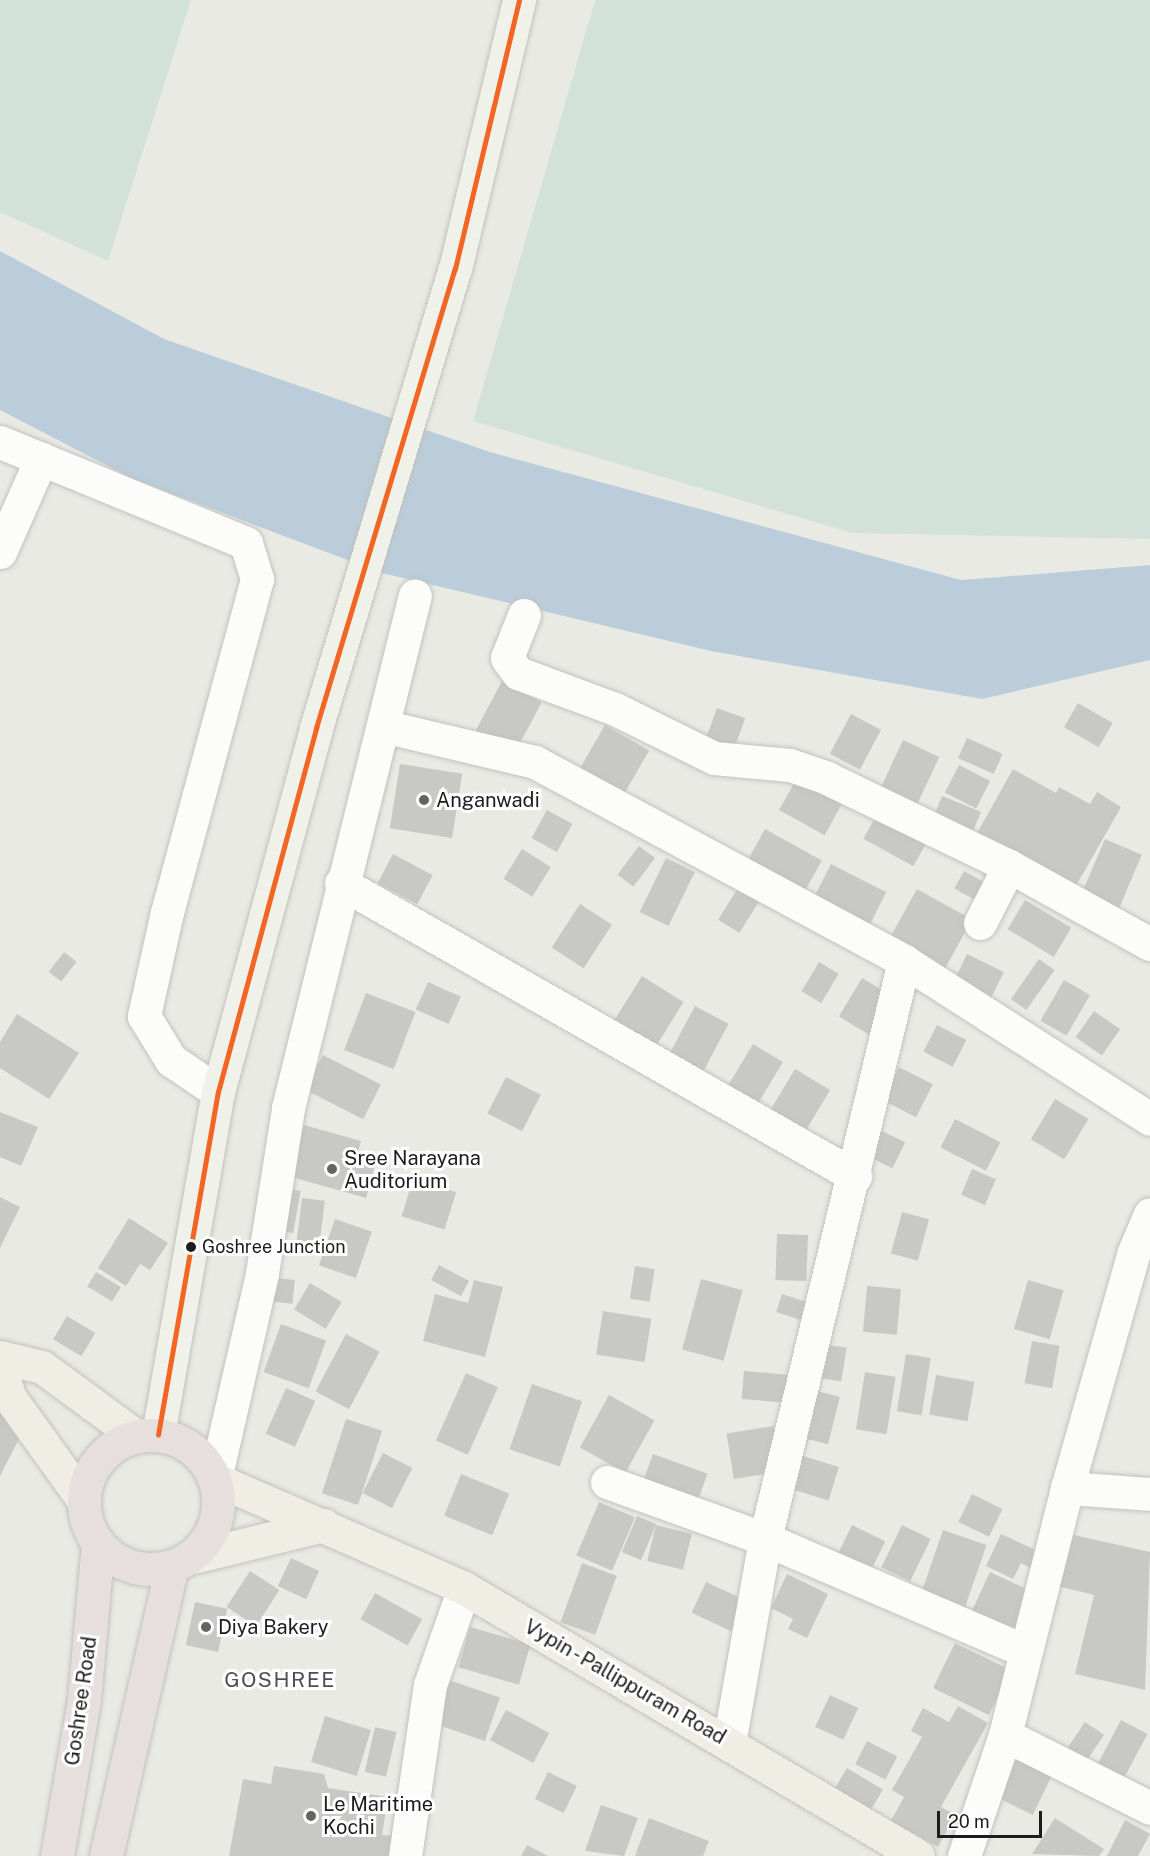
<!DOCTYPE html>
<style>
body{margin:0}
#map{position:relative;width:1150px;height:1856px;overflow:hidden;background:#eaeae5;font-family:"Public Sans",sans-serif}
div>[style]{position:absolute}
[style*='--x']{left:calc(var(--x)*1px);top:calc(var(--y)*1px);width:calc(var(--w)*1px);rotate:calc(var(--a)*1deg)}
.wetland>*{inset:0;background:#d3e1db}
.water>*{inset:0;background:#bbcdda}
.building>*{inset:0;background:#c8c8c5;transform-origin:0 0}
.roads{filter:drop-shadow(0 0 2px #c1c1bf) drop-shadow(0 0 2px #c1c1bf)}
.street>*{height:33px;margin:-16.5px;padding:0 16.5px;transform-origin:16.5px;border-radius:16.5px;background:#fcfcfb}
.secondary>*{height:33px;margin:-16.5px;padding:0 16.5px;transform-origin:16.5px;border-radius:16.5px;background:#f0f2ea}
.primary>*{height:33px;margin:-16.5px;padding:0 16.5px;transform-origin:16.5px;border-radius:16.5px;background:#efede4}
.highway>*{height:33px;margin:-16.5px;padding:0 16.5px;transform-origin:16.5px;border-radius:16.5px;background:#e7dfde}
.highway>.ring{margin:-16.5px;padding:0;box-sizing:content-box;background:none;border:33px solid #e7dfde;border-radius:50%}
.bus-1>*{height:4.5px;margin:-2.25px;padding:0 2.25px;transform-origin:2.25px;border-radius:2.25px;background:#f26522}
.dots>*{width:16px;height:16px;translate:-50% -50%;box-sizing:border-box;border:3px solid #fff;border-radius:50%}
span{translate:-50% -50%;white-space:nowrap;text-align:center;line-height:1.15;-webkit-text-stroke:6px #fff;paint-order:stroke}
.bus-label{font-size:18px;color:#1c1c1c}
.left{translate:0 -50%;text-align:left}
.poi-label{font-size:20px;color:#1c1c1c}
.street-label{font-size:20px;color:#1c1c1c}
.neighbourhood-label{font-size:21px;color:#4f4f4f;letter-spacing:1.5px}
.scale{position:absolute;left:937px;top:1811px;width:105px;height:27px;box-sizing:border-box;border:3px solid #1c1c1c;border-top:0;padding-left:8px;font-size:18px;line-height:21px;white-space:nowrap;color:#1c1c1c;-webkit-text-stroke:4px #fff;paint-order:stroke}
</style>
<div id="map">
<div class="wetland">
<div style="clip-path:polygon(0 0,191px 0,108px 261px,0 212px)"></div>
<div style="clip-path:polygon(595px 0,1150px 0,1150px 539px,852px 533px,473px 421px)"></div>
</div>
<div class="water">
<div style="clip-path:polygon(0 251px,164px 339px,490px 452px,961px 580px,1150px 565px,1150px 660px,982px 699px,711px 651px,382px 573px,133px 479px,0 410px)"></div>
</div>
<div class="building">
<div style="left:502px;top:681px;width:45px;height:57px;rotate:28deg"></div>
<div style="left:1078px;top:703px;width:40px;height:28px;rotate:30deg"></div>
<div style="left:717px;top:708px;width:30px;height:33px;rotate:20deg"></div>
<div style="left:851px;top:714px;width:34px;height:45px;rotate:28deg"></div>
<div style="left:605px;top:725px;width:51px;height:49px;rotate:30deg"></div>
<div style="left:967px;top:738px;width:39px;height:22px;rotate:24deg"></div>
<div style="left:903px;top:740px;width:40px;height:52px;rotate:25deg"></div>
<div style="left:400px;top:764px;width:63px;height:65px;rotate:9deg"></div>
<div style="left:959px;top:765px;width:35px;height:31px;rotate:27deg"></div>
<div style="clip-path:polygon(1013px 769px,1056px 793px,1059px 787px,1090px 804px,1097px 792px,1121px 807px,1073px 891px,976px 835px)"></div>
<div style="left:798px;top:776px;width:52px;height:39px;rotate:29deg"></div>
<div style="left:942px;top:796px;width:42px;height:30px;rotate:22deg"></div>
<div style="left:547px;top:810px;width:29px;height:32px;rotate:29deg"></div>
<div style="left:876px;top:816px;width:57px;height:26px;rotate:29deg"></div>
<div style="left:765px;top:829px;width:65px;height:41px;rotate:29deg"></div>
<div style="left:1105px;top:839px;width:40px;height:59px;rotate:23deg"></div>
<div style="left:639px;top:846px;width:20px;height:36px;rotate:37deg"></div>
<div style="left:522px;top:849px;width:34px;height:35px;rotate:32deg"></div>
<div style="left:393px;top:854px;width:45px;height:33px;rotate:28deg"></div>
<div style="left:666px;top:858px;width:32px;height:60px;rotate:26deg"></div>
<div style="left:831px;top:864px;width:62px;height:45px;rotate:27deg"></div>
<div style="left:964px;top:871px;width:29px;height:20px;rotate:29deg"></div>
<div style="left:743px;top:880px;width:25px;height:47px;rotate:32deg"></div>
<div style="left:917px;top:889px;width:63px;height:61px;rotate:29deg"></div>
<div style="left:1025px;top:900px;width:54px;height:34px;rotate:31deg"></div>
<div style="left:580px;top:904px;width:38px;height:52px;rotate:33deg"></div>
<div style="left:64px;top:952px;width:16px;height:25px;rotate:38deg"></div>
<div style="left:967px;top:954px;width:41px;height:34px;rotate:26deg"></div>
<div style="left:1039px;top:959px;width:19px;height:49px;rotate:35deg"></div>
<div style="left:819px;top:962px;width:23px;height:34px;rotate:31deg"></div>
<div style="left:642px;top:976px;width:49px;height:61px;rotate:32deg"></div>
<div style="left:862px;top:978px;width:35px;height:45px;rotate:31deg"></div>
<div style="left:1064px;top:980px;width:30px;height:47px;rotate:30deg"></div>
<div style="left:428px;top:982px;width:36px;height:30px;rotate:24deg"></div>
<div style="left:366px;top:993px;width:53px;height:61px;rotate:21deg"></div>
<div style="left:695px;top:1006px;width:38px;height:53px;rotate:28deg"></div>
<div style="left:1094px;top:1011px;width:32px;height:32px;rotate:35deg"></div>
<div style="clip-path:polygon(17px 1014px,79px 1053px,49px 1099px,0 1068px,0 1042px)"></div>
<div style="left:937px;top:1025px;width:33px;height:30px;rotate:27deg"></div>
<div style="left:753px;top:1044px;width:35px;height:58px;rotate:31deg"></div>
<div style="left:323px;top:1055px;width:65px;height:39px;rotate:27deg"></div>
<div style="left:899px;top:1067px;width:38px;height:37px;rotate:27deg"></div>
<div style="left:795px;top:1069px;width:41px;height:48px;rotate:31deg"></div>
<div style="left:506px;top:1077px;width:39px;height:41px;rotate:27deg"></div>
<div style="left:1055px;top:1099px;width:39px;height:47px;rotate:31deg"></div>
<div style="clip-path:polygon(0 1112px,38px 1127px,21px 1166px,0 1157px)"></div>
<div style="left:955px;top:1119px;width:51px;height:32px;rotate:27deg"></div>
<div style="clip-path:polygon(304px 1125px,361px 1141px,357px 1156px,376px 1161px,366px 1198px,288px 1176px)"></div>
<div style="left:880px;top:1130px;width:28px;height:29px;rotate:26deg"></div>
<div style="left:972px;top:1169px;width:26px;height:28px;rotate:23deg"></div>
<div style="left:413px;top:1179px;width:45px;height:39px;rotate:17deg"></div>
<div style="left:278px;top:1187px;width:23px;height:43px;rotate:10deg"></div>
<div style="clip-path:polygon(0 1197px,20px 1207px,0 1248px)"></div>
<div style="left:302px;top:1198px;width:23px;height:52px;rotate:7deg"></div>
<div style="left:902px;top:1212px;width:28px;height:43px;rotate:15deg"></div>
<div style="clip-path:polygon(129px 1218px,168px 1243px,150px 1270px,140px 1264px,126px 1286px,98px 1268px)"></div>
<div style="left:335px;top:1219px;width:39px;height:49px;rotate:19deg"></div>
<div style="left:777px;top:1234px;width:31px;height:46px;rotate:2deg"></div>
<div style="left:439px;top:1265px;width:34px;height:17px;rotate:28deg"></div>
<div style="left:635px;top:1266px;width:20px;height:33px;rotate:9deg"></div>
<div style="left:96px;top:1272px;width:29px;height:17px;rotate:31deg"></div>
<div style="left:276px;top:1278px;width:19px;height:24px;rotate:6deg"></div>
<div style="left:701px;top:1279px;width:43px;height:73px;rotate:15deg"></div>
<div style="clip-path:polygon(474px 1280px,503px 1287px,485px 1357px,423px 1341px,435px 1294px,468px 1303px)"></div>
<div style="left:1028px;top:1280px;width:37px;height:51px;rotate:16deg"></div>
<div style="left:310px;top:1283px;width:37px;height:31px;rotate:31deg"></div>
<div style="left:867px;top:1286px;width:34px;height:46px;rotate:5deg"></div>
<div style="left:782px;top:1294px;width:35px;height:19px;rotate:18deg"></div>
<div style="left:603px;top:1311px;width:49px;height:44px;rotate:9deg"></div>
<div style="left:67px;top:1316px;width:33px;height:27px;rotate:31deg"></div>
<div style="left:281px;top:1324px;width:48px;height:51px;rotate:20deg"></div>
<div style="left:346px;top:1334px;width:38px;height:65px;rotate:28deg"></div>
<div style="left:1032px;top:1341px;width:28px;height:43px;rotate:10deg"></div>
<div style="left:816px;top:1343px;width:31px;height:34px;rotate:9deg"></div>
<div style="left:906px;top:1354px;width:25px;height:58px;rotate:9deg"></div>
<div style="left:744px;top:1371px;width:48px;height:28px;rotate:5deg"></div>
<div style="left:865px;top:1372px;width:31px;height:58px;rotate:9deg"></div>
<div style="left:466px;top:1373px;width:35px;height:74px;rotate:24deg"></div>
<div style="left:936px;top:1375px;width:39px;height:40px;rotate:10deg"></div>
<div style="left:532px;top:1384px;width:53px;height:69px;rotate:19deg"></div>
<div style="left:286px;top:1388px;width:32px;height:50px;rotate:24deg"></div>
<div style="left:805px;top:1388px;width:36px;height:49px;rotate:14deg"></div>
<div style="left:609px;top:1395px;width:52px;height:60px;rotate:29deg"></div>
<div style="clip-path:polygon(0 1412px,26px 1425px,0 1476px)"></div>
<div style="left:346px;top:1419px;width:38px;height:78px;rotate:18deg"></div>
<div style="left:774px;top:1426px;width:46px;height:48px;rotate:81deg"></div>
<div style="left:790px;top:1452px;width:51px;height:35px;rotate:17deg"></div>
<div style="left:383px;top:1453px;width:33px;height:45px;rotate:27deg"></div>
<div style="left:653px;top:1454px;width:58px;height:35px;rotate:20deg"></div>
<div style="left:461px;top:1474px;width:52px;height:45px;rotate:22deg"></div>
<div style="left:972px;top:1494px;width:34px;height:31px;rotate:26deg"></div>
<div style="left:599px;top:1502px;width:39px;height:58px;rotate:23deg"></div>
<div style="left:637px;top:1516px;width:21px;height:39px;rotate:23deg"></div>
<div style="left:656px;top:1525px;width:37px;height:37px;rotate:14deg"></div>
<div style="left:852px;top:1525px;width:37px;height:32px;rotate:26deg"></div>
<div style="left:902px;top:1525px;width:32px;height:47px;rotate:26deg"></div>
<div style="left:943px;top:1530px;width:46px;height:69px;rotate:19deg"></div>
<div style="clip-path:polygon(1065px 1533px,1150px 1552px,1145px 1690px,1075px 1674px,1094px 1595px,1053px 1585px)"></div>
<div style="clip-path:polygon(1001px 1534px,1040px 1552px,1032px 1569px,1021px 1563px,1013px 1579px,986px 1566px)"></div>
<div style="left:291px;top:1558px;width:31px;height:31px;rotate:25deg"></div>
<div style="left:582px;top:1563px;width:37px;height:63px;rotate:20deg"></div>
<div style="left:250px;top:1571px;width:35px;height:43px;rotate:33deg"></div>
<div style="left:990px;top:1572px;width:47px;height:45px;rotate:25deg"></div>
<div style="clip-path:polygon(787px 1574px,828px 1594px,807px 1638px,788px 1629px,793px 1619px,771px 1608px)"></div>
<div style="left:706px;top:1582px;width:44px;height:34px;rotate:25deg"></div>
<div style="left:375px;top:1593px;width:54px;height:30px;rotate:29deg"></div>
<div style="left:195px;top:1602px;width:33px;height:44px;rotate:12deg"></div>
<div style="left:470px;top:1627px;width:63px;height:42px;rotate:16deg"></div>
<div style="left:955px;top:1643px;width:62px;height:50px;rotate:26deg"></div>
<div style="left:446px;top:1679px;width:57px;height:46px;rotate:19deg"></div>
<div style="left:830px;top:1695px;width:31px;height:35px;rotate:25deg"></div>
<div style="clip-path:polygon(958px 1706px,988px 1723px,941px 1807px,956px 1815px,938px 1847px,891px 1821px,904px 1797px,892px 1790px,922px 1737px,911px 1731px,923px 1708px,949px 1722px)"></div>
<div style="left:506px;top:1710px;width:49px;height:34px;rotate:28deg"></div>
<div style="left:325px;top:1716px;width:48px;height:48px;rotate:17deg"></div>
<div style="left:1121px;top:1720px;width:30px;height:51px;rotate:28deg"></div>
<div style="left:1085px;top:1722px;width:23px;height:40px;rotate:34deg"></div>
<div style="left:375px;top:1727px;width:22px;height:46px;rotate:13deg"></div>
<div style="left:867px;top:1741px;width:34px;height:26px;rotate:27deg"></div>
<div style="left:1020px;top:1752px;width:39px;height:51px;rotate:26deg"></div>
<div style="clip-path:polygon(274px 1766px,324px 1774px,328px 1788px,388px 1797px,382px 1835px,393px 1836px,389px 1856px,229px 1856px,243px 1779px,271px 1784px)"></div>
<div style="left:847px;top:1768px;width:42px;height:34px;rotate:31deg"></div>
<div style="left:548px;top:1772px;width:32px;height:30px;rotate:26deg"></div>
<div style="clip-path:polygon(601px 1805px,638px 1818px,624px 1856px,585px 1851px)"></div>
<div style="clip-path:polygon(649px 1818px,709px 1841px,703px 1856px,635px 1856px)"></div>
<div style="clip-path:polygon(1055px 1818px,1104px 1849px,1099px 1856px,1032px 1854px)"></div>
<div style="clip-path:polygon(1125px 1820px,1150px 1834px,1138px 1856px,1107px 1856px)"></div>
<div style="clip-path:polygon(527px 1845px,548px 1856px,521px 1856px)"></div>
</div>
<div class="roads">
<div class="street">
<div style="--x:0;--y:442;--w:266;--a:22.3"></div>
<div style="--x:246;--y:543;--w:38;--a:73"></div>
<div style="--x:257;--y:579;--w:345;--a:105.1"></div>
<div style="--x:167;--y:912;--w:107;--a:102.5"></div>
<div style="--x:144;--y:1016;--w:52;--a:58.5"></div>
<div style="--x:171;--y:1060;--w:57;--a:34.2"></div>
<div style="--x:0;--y:552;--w:102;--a:-66.2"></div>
<div style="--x:524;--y:615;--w:46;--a:111.6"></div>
<div style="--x:507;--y:658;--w:19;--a:54"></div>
<div style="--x:518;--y:673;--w:103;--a:20.4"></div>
<div style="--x:615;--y:709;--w:110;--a:26.3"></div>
<div style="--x:714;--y:758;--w:76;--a:5.3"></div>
<div style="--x:790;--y:765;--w:39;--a:19"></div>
<div style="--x:827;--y:778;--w:202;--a:25.8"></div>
<div style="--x:1009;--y:866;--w:161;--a:29"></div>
<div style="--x:383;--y:726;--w:156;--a:13.3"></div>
<div style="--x:535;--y:762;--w:419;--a:28.3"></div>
<div style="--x:904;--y:961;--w:594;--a:103.52"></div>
<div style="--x:765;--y:1539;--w:207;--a:100"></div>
<div style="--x:341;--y:883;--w:592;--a:29.68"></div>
<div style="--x:980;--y:923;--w:64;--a:-63"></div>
<div style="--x:904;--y:961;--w:292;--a:32.7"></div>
<div style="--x:215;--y:1479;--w:211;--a:-77.1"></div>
<div style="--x:262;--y:1273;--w:167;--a:-81"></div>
<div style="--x:288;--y:1108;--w:528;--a:-76.1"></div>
<div style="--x:607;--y:1482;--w:168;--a:19.8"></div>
<div style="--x:765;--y:1539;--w:281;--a:23.3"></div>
<div style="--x:1067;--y:1488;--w:83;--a:4.1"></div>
<div style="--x:1005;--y:1735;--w:162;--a:26.7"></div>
<div style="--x:405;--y:1856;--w:173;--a:-81.7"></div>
<div style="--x:430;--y:1685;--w:103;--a:-70.7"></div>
<div style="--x:964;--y:1856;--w:128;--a:-71.3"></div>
<div style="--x:1005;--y:1735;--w:255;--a:-75.9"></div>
<div style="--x:1067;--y:1488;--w:243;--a:-74.2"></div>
<div style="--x:1133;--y:1254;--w:43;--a:-67"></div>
</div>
<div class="secondary">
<div style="--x:158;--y:1435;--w:348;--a:-80.1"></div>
<div style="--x:218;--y:1092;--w:377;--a:-74.9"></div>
<div style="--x:316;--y:728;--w:480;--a:-73.2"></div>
<div style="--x:455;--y:269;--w:277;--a:-76.6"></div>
</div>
<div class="primary">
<div style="--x:0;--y:1357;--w:43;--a:13.4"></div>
<div style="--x:42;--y:1367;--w:117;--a:36.3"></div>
<div style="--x:0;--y:1366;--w:34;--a:73"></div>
<div style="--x:10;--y:1398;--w:127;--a:54.3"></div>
<div style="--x:215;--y:1479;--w:272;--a:23.6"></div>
<div style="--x:464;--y:1588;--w:527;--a:30.55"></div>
<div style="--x:193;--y:1557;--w:135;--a:-13.7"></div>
</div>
<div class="highway">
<div class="ring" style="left:84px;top:1435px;width:101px;height:101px"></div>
<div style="--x:57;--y:1856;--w:158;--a:-80.2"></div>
<div style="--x:84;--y:1700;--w:157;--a:-84.9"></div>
<div style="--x:106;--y:1856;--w:297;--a:-77.2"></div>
</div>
</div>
<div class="bus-1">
<div style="--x:158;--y:1435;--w:348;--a:-80.1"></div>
<div style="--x:218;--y:1092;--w:377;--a:-74.9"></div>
<div style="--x:316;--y:728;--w:480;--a:-73.2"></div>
<div style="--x:455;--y:269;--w:277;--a:-76.6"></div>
</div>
<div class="dots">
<div style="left:424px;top:800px;background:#646462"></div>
<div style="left:332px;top:1169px;background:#646462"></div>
<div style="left:191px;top:1247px;background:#1c1c1c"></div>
<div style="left:206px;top:1627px;background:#646462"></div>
<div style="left:311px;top:1816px;background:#646462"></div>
</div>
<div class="bus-label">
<span class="left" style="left:202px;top:1247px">Goshree Junction</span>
</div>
<div class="poi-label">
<span class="left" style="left:436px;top:800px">Anganwadi</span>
<span class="left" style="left:344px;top:1170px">Sree Narayana<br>Auditorium</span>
<span class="left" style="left:218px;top:1627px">Diya Bakery</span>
<span class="left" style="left:323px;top:1816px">Le Maritime<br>Kochi</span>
</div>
<div class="street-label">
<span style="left:625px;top:1682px;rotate:30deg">Vypin - Pallippuram Road</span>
<span style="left:81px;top:1701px;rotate:-82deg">Goshree Road</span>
</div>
<div class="neighbourhood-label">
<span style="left:280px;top:1680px">GOSHREE</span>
</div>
<div class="scale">20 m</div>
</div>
